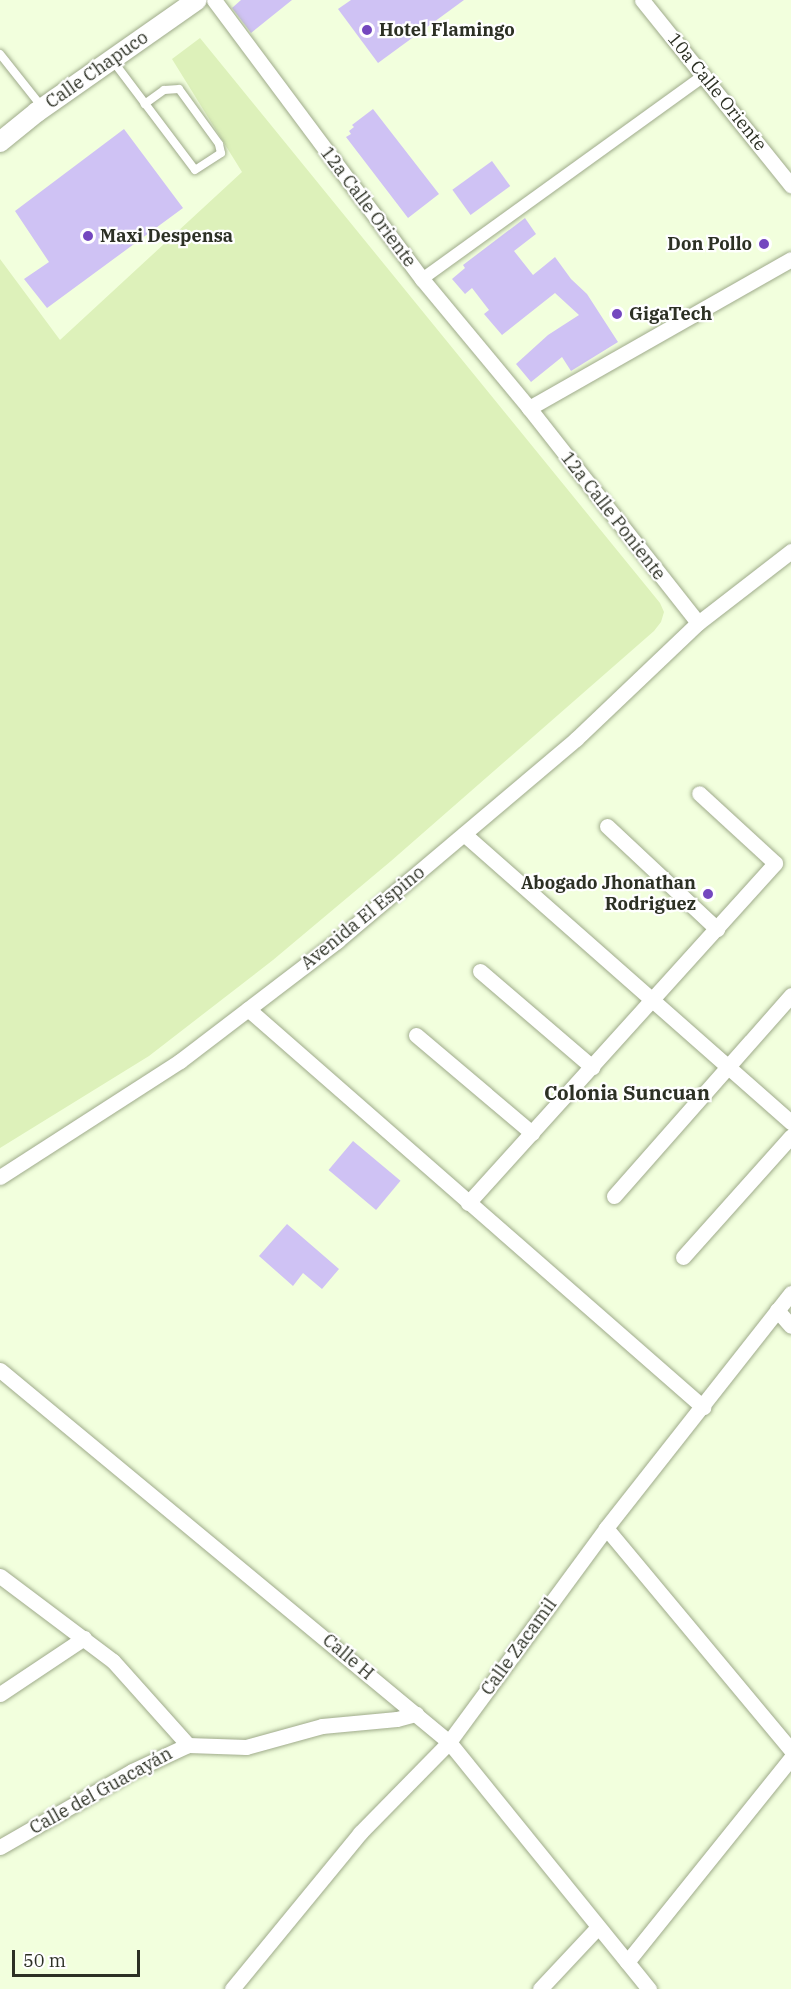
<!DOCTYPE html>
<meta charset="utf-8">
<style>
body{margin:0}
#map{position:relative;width:791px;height:1989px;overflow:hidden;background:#f2ffdd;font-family:"IBM Plex Serif",serif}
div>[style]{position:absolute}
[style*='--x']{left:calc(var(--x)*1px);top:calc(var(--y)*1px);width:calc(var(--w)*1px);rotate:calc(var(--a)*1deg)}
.green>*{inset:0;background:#ddf1ba}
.building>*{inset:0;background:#cfc2f4;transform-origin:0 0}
.roads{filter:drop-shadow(0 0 2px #9fab8b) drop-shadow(0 0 2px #9fab8b)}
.service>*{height:8px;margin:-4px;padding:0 4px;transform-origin:4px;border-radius:4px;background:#fff}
.pedestrian>*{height:12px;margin:-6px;padding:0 6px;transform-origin:6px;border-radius:6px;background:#fff}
.minor>*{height:15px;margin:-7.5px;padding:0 7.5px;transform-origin:7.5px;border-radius:7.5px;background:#fff}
.tertiary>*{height:20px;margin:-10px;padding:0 10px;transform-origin:10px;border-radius:10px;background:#fff}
.dots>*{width:16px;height:16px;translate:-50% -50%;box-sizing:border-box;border:3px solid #fff;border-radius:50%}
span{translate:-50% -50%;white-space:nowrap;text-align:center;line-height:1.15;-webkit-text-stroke:4.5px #fff;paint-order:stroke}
.poi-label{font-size:18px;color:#2c3024;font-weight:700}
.left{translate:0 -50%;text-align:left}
.right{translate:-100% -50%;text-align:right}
.street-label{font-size:18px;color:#2c3024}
.neighbourhood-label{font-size:20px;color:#2c3024;font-weight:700}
.scale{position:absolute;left:12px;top:1950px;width:128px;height:27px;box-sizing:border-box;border:3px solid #2c3024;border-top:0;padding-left:8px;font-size:18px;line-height:21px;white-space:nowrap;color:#2c3024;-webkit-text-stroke:4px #fff;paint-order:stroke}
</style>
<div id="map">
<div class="green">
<div style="clip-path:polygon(200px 38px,660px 603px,664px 612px,661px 622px,654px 631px,391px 861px,273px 960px,149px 1056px,0 1148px,0 259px,60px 340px,242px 172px,172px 59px)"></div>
</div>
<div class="building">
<div style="clip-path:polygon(241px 0,292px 0,251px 33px,232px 8px)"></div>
<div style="clip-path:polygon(351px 0,464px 0,378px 63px,338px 9px)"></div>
<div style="clip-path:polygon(373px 109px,439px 194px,408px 218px,346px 137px,351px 134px,349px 131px,354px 127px,352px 125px)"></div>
<div style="clip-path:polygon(124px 129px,183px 208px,47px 308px,24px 279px,49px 262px,15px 211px)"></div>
<div style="left:492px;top:161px;width:31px;height:49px;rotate:54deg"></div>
<div style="clip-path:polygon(525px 218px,536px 234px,514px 251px,533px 275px,555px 257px,571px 279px,587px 294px,618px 342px,571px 371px,562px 357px,531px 382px,516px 364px,548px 335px,579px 315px,555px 293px,502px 335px,484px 314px,489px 310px,472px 288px,465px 294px,452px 279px,465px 268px,463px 265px)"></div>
<div style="left:353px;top:1141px;width:62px;height:38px;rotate:40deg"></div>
<div style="clip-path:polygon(287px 1224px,339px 1269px,322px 1289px,303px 1273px,293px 1286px,259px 1256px)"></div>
</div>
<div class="roads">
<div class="service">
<div style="--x:0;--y:54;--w:68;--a:51.6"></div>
<div style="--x:113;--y:61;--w:136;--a:53"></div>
<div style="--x:195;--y:170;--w:31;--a:-33"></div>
<div style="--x:221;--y:153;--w:9;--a:-103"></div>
<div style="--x:219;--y:144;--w:68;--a:-126"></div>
<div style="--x:179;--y:89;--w:15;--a:176"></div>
<div style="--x:164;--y:90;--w:24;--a:144"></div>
</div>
<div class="pedestrian">
<div style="--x:422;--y:279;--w:349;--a:-35.8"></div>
</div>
<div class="minor">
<div style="--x:214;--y:0;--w:348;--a:53.3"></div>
<div style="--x:422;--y:279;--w:168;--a:50.3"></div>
<div style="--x:529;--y:408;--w:273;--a:51.8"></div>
<div style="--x:642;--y:0;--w:238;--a:51.2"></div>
<div style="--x:529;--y:408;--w:301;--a:-29.6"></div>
<div style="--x:607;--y:826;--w:151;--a:43.1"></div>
<div style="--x:464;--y:834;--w:436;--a:41.4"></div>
<div style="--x:480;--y:971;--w:148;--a:40.6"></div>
<div style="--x:248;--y:1009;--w:605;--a:41.18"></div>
<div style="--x:416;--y:1035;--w:152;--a:40.2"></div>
<div style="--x:0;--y:1177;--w:214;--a:-32.8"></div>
<div style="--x:180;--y:1061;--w:198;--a:-37.4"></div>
<div style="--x:337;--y:941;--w:313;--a:-40.2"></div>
<div style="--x:576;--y:739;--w:168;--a:-43.6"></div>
<div style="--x:698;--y:623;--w:118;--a:-37.7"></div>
<div style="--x:614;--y:1196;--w:268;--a:-48.6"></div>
<div style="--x:468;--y:1203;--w:458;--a:-47.9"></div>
<div style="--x:775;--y:863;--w:103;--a:-137.4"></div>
<div style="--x:683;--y:1257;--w:162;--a:-48.2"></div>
<div style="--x:777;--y:1310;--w:21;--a:49"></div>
<div style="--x:0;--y:1370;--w:583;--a:39.64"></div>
<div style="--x:449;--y:1742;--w:318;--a:51"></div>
<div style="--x:606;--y:1528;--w:289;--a:50.2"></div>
<div style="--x:0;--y:1576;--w:141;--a:37"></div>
<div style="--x:113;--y:1661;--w:113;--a:48.2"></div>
<div style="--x:0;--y:1694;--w:101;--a:-33.7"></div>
<div style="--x:0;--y:1847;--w:152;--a:-29.9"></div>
<div style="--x:132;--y:1771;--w:62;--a:-24.9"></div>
<div style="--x:188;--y:1745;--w:58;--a:2"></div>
<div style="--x:246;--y:1747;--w:79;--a:-15.4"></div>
<div style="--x:322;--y:1726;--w:75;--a:-5.3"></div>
<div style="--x:397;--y:1719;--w:20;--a:-15"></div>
<div style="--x:627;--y:1962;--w:262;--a:-51.2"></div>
<div style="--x:232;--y:1989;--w:202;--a:-50.6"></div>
<div style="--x:360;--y:1833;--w:127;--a:-45.6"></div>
<div style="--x:449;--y:1742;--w:265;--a:-53.7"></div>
<div style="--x:606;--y:1528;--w:299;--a:-51.8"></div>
<div style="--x:540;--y:1989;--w:83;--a:-46.9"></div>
</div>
<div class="tertiary">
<div style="--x:0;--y:142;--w:48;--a:-39"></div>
<div style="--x:37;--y:112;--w:195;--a:-35"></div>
</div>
</div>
<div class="dots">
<div style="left:367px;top:30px;background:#7447bf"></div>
<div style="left:88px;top:236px;background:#7447bf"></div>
<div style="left:764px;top:244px;background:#7447bf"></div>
<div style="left:617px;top:314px;background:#7447bf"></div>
<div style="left:708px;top:894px;background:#7447bf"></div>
</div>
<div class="poi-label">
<span class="left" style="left:379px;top:30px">Hotel Flamingo</span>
<span class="left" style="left:100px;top:236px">Maxi Despensa</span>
<span class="right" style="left:752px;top:244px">Don Pollo</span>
<span class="left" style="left:629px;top:314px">GigaTech</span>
<span class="right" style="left:696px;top:894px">Abogado Jhonathan<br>Rodriguez</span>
</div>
<div class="street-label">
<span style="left:97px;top:70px;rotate:-35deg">Calle Chapuco</span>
<span style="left:717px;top:92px;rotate:51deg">10a Calle Oriente</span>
<span style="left:368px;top:207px;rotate:53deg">12a Calle Oriente</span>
<span style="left:613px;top:516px;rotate:52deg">12a Calle Poniente</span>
<span style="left:363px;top:918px;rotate:-39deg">Avenida El Espino</span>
<span style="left:519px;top:1647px;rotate:-54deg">Calle Zacamil</span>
<span style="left:348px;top:1657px;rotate:40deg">Calle H</span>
<span style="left:101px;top:1791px;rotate:-29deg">Calle del Guacayán</span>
</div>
<div class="neighbourhood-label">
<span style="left:627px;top:1092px">Colonia Suncuan</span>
</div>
<div class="scale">50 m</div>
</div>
